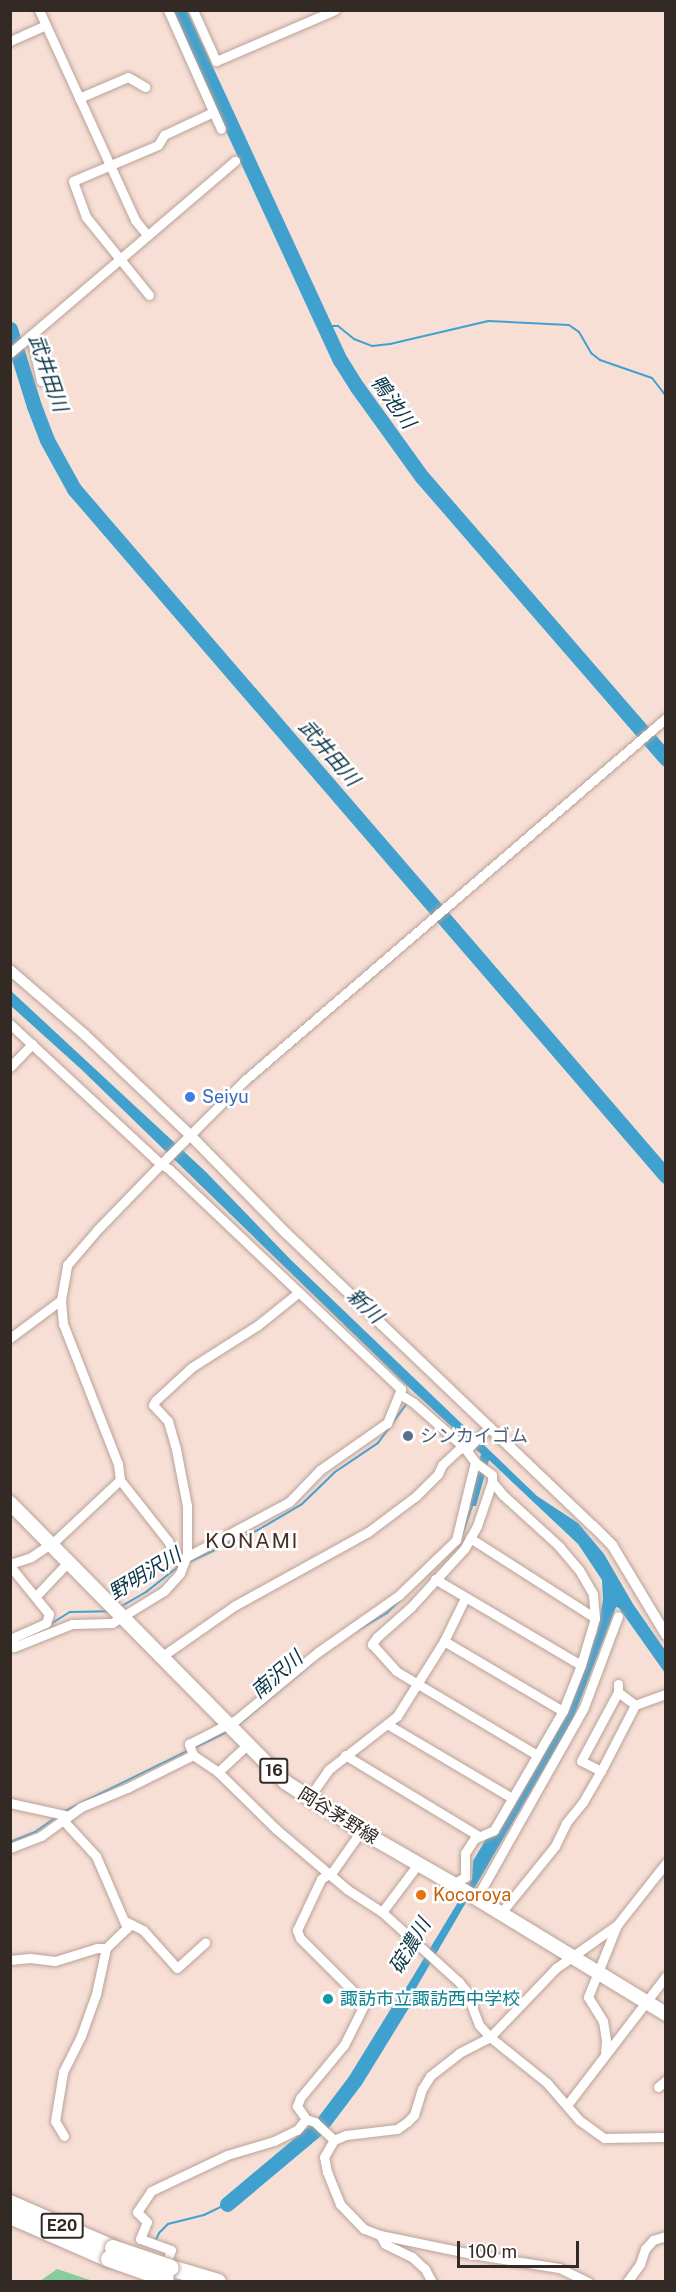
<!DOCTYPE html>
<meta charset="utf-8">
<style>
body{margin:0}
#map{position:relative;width:676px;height:2292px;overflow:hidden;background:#f7dfd5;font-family:"Public Sans","Noto Sans JP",sans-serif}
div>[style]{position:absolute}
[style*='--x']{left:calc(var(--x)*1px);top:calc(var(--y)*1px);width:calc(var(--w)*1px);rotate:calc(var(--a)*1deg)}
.green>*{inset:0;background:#85cd9b}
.water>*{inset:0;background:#41a1ce}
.stream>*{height:2px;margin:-1px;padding:0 1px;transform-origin:1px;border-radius:1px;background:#41a1ce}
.river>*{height:15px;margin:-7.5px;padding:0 7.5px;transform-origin:7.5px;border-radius:7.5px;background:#41a1ce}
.roads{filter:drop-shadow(0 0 2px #b9a299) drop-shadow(0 0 2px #b9a299)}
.minor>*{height:9px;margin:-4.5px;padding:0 4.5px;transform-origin:4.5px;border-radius:4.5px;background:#fff}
.tertiary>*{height:10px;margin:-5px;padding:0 5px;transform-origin:5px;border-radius:5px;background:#fff}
.primary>*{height:14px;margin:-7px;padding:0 7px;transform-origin:7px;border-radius:7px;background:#fff}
.motorway>*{height:16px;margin:-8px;padding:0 8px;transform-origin:8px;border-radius:8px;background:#fff}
.bridges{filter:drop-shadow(0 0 2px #b9a299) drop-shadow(0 0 2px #b9a299)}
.motorway-bridge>*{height:16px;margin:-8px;padding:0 8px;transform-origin:8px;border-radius:8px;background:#fff}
.dots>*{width:16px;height:16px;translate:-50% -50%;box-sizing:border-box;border:3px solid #fff;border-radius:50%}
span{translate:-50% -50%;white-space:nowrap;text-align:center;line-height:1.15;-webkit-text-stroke:5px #fff;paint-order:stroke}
.shield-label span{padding:2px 4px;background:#fff;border:2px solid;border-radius:4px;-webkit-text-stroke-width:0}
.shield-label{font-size:16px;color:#332a26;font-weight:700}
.shop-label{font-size:18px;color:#366cbe}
.left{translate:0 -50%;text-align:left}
.service-label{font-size:18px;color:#4e5e75}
.street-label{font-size:18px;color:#332a26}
.food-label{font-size:18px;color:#c56008}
.culture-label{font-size:18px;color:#0d838f}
.water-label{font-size:20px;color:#0a3548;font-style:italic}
.quarter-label{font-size:21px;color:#45332b;letter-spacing:1.5px}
.frame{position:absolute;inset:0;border:12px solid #332a26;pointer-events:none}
.scale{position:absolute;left:457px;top:2241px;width:122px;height:27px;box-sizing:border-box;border:3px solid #332a26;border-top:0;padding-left:8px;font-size:18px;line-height:21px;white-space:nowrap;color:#332a26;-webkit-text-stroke:4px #fff;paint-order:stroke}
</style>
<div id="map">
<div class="green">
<div style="clip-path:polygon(57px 2269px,93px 2281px,40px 2281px)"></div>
</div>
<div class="water">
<div style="clip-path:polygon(10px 990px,206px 1172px,291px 1260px,537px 1496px,578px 1523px,604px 1554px,633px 1604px,665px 1650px,665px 1673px,619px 1608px,616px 1607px,573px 1719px,398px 2019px,389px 2016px,472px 1879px,473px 1861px,486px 1839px,496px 1836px,538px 1766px,562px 1719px,597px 1633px,603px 1600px,602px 1580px,578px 1544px,489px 1460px,476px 1506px,469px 1506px,481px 1454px,402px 1381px,82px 1070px,11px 1006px)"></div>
</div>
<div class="stream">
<div style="--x:324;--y:326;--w:14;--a:0"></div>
<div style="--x:338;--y:326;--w:21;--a:39"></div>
<div style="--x:354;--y:339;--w:19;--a:21"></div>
<div style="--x:372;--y:346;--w:18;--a:-6"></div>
<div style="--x:390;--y:344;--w:101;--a:-13.2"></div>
<div style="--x:488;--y:321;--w:81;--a:2.8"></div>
<div style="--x:569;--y:325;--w:12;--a:35"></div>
<div style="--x:579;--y:332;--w:24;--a:60"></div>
<div style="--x:591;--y:353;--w:11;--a:38"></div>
<div style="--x:600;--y:360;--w:55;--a:19.1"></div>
<div style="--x:652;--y:378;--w:23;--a:52"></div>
<div style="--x:461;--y:1538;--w:36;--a:-71"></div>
<div style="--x:187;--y:1563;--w:78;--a:-24.9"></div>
<div style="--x:258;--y:1530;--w:51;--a:-30.6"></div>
<div style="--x:302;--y:1504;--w:46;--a:-44.1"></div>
<div style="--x:335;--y:1472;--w:52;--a:-34"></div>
<div style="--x:378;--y:1443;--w:49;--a:-54.1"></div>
<div style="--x:120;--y:1607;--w:30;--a:-30"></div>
<div style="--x:146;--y:1592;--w:42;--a:-38.2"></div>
<div style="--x:49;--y:1625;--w:25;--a:-32"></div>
<div style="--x:70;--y:1612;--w:39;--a:-1"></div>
<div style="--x:351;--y:1634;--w:42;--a:-30.3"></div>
<div style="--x:387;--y:1613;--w:37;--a:-45"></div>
<div style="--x:237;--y:1726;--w:99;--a:-40.1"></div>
<div style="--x:194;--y:1748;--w:37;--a:-26"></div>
<div style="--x:65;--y:1811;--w:138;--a:-26.2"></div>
<div style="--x:10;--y:1842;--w:27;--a:-22"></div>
<div style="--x:35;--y:1832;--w:28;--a:-35"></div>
<div style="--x:155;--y:2242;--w:10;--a:-66"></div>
<div style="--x:159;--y:2233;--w:13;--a:-45"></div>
<div style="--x:168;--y:2224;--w:37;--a:-14"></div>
<div style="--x:204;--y:2215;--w:25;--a:-26"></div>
</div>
<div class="river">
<div style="--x:178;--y:10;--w:386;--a:65.2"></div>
<div style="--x:340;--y:360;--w:32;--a:58"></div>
<div style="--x:357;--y:387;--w:111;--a:54.2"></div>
<div style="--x:422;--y:477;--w:373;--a:49.1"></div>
<div style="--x:10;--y:329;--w:81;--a:72.7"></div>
<div style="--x:34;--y:406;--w:36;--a:69"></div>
<div style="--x:47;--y:440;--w:56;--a:61.1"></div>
<div style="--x:74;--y:489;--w:907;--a:49.25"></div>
<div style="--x:227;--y:2204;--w:123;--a:-40"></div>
<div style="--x:321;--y:2125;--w:56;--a:-52.9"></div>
<div style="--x:355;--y:2080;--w:92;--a:-58.4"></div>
</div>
<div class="roads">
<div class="minor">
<div style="--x:39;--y:10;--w:231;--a:65.4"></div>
<div style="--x:135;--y:220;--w:19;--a:51"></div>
<div style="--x:168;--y:10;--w:130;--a:66"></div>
<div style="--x:193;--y:10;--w:56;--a:65.7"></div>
<div style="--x:216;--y:61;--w:129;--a:-23.2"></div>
<div style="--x:10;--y:41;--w:39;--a:-24"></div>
<div style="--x:79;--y:98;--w:53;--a:-23.2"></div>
<div style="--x:128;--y:77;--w:20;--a:30"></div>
<div style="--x:149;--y:295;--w:100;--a:-128.9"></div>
<div style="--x:86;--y:217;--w:38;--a:-110"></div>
<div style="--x:73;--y:181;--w:92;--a:-23"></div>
<div style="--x:158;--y:145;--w:12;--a:-59"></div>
<div style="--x:164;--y:135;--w:54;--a:-25.1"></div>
<div style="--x:31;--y:335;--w:47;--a:77.7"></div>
<div style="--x:10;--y:353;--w:296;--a:-40.5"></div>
<div style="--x:10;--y:1024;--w:197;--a:42.9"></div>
<div style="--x:154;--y:1158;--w:9;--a:41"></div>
<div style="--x:161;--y:1164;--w:9;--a:32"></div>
<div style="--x:169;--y:1169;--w:320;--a:43.5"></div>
<div style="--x:401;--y:1389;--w:37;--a:112"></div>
<div style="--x:387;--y:1423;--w:82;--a:145"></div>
<div style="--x:320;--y:1470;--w:45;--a:134.1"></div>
<div style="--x:289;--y:1502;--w:125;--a:151.8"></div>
<div style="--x:179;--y:1561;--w:23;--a:-119"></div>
<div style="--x:168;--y:1541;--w:78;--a:-128.2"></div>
<div style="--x:120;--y:1480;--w:16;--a:-97"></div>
<div style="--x:118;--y:1464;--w:150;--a:-111.4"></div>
<div style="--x:63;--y:1324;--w:24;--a:-95"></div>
<div style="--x:61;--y:1300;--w:36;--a:-80"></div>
<div style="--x:67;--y:1265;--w:48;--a:-49.3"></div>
<div style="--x:98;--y:1229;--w:91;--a:-45.9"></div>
<div style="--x:161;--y:1164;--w:119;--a:-45"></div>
<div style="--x:245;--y:1080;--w:555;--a:-40.69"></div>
<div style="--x:10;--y:1067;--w:32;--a:-46"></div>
<div style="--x:10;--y:1338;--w:64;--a:-36.7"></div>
<div style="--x:475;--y:1462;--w:21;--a:37"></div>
<div style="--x:492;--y:1475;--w:7;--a:90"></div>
<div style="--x:470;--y:1538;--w:148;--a:32.6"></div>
<div style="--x:10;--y:1564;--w:22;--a:-18"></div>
<div style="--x:31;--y:1557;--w:30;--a:-34"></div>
<div style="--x:56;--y:1540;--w:88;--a:-43.2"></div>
<div style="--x:10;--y:1566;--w:62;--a:50.9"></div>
<div style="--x:49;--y:1614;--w:9;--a:108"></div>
<div style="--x:46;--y:1623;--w:39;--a:156"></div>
<div style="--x:435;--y:1579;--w:169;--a:30.5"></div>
<div style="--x:36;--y:1596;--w:47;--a:-46.7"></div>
<div style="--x:12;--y:1639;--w:8;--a:76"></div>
<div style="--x:14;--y:1647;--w:62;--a:-21.6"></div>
<div style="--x:72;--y:1624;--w:40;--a:-1.4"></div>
<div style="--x:112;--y:1623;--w:61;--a:-31.6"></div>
<div style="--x:164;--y:1591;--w:24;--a:-48"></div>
<div style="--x:180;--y:1573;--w:19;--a:-69"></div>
<div style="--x:187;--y:1555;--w:49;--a:-90"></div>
<div style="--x:187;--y:1506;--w:58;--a:-100.9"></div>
<div style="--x:176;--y:1449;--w:29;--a:-106"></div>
<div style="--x:168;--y:1421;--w:22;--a:-133"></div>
<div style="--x:153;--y:1405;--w:4;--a:-63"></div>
<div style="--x:155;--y:1401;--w:50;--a:-42.6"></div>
<div style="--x:192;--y:1367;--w:78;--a:-32.5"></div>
<div style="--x:258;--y:1325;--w:51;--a:-38.7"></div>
<div style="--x:444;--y:1641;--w:138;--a:30.5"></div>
<div style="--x:161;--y:1657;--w:89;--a:-34.9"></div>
<div style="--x:234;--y:1606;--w:153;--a:-28.9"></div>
<div style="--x:368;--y:1532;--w:60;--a:-36.9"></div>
<div style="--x:416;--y:1496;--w:31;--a:-45"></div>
<div style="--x:438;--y:1474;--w:10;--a:-66"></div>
<div style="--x:442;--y:1465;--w:23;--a:-43"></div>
<div style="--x:459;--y:1449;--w:10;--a:-11"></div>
<div style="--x:469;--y:1447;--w:29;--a:-44"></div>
<div style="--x:618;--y:1684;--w:8;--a:90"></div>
<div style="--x:618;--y:1692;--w:21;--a:37"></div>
<div style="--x:387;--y:1724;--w:145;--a:30.6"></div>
<div style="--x:247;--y:1745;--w:40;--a:137"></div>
<div style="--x:218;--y:1772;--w:81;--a:44.5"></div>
<div style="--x:276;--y:1829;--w:94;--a:40.3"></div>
<div style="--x:348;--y:1890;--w:40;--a:32.9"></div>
<div style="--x:382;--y:1912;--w:104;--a:42.3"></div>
<div style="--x:459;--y:1982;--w:11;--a:52"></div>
<div style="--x:466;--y:1991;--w:36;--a:69"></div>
<div style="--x:479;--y:2025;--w:16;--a:47"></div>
<div style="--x:490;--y:2037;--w:73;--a:38.9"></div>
<div style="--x:547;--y:2083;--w:49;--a:49.1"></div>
<div style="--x:579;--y:2120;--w:31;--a:36"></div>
<div style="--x:604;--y:2138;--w:62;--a:-0.9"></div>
<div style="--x:193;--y:1755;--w:30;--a:34"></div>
<div style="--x:345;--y:1755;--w:157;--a:31.2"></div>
<div style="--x:601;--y:1771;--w:22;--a:-153"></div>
<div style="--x:581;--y:1761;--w:78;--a:-61.8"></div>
<div style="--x:308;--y:1799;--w:35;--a:-55"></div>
<div style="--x:328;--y:1770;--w:88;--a:-38"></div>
<div style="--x:397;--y:1716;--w:89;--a:-57.9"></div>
<div style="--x:444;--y:1641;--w:48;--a:-64"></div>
<div style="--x:10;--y:1803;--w:60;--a:12.4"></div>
<div style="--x:10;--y:1848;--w:33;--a:-21"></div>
<div style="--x:41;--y:1836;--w:49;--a:-35.9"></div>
<div style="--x:81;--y:1807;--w:50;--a:-22.4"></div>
<div style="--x:127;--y:1788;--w:74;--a:-26.6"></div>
<div style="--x:193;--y:1755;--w:12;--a:-110"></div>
<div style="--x:189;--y:1744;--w:53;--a:-27.1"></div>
<div style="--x:236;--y:1720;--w:107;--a:-39.7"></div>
<div style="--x:318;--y:1652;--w:99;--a:-35.1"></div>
<div style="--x:399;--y:1595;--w:79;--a:-44"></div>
<div style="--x:456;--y:1540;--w:80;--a:-76.3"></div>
<div style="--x:475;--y:1462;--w:17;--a:-126"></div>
<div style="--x:465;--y:1448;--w:68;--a:-138.6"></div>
<div style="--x:414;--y:1403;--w:15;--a:-148"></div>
<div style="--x:453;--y:1884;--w:14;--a:-30"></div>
<div style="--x:465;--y:1877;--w:24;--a:-90"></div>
<div style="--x:465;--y:1853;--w:17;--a:-57"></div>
<div style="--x:474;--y:1839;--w:22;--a:-24"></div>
<div style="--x:494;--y:1830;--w:138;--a:-59.9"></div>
<div style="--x:563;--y:1711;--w:49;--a:-68.6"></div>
<div style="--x:581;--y:1665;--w:49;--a:-73.4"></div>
<div style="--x:595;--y:1618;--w:24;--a:-95"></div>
<div style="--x:593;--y:1594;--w:28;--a:-120"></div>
<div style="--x:579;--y:1570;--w:30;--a:-130"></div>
<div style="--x:560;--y:1547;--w:77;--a:-137.6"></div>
<div style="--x:503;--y:1495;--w:17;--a:-130"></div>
<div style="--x:492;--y:1482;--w:46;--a:108.8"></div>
<div style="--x:477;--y:1526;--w:26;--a:119"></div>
<div style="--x:464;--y:1549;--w:79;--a:132.4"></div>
<div style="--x:411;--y:1607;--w:45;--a:138.6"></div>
<div style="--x:377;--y:1637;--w:9;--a:126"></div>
<div style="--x:372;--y:1644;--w:36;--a:48"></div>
<div style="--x:396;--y:1671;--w:164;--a:30.8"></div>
<div style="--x:476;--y:1899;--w:220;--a:-60.6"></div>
<div style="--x:584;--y:1707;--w:97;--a:-69.5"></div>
<div style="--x:382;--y:1912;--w:60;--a:-53.1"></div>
<div style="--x:500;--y:1914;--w:87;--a:-51"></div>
<div style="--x:555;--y:1846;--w:25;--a:-64"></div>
<div style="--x:566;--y:1823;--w:27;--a:-51"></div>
<div style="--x:583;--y:1802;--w:36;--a:-60"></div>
<div style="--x:601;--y:1771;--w:74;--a:-62.7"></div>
<div style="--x:635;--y:1705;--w:33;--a:-20"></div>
<div style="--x:125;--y:1921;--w:20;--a:27"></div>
<div style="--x:143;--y:1930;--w:51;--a:48.2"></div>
<div style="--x:177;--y:1968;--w:38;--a:-42"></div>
<div style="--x:10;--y:1960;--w:20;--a:-6"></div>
<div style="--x:30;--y:1958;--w:25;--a:7"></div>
<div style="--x:55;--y:1961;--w:44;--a:-17.2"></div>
<div style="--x:97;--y:1948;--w:9;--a:0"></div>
<div style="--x:106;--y:1948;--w:29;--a:-44"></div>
<div style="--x:127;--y:1928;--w:78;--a:-113.3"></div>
<div style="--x:96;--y:1856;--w:50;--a:-132.6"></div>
<div style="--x:605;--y:2054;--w:14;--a:-86"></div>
<div style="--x:606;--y:2040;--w:19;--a:-99"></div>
<div style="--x:603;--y:2021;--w:28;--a:-122"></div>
<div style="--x:588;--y:1997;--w:78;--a:-68.1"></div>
<div style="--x:658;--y:2087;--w:11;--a:-41"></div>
<div style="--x:567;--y:2105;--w:163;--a:-52.5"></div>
<div style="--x:64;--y:2136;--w:17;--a:-121"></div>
<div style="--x:55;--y:2121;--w:50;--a:-80.7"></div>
<div style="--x:63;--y:2072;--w:40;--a:-63.4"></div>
<div style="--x:81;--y:2036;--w:45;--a:-70.3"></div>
<div style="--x:96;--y:1994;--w:47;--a:-77.7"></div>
<div style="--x:334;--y:2140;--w:26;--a:-137"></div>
<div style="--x:315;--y:2122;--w:9;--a:-162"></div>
<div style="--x:306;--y:2119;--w:16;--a:-125"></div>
<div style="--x:297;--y:2106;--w:9;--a:-69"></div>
<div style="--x:300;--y:2098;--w:69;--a:-50.3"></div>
<div style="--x:344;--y:2045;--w:47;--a:-63.4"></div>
<div style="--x:365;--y:2003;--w:92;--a:-135"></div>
<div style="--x:300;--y:1938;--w:9;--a:-111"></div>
<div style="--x:297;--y:1930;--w:56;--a:-64.8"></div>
<div style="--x:321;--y:1879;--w:14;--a:-34"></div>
<div style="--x:333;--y:1871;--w:49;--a:-55"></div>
<div style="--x:380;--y:2235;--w:10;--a:61"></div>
<div style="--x:385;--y:2244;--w:30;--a:26"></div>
<div style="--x:412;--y:2257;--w:18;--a:43"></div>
<div style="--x:425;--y:2269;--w:15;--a:62"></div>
<div style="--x:164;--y:2269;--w:20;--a:-70"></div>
<div style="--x:171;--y:2250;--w:33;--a:-160"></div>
<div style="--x:140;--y:2239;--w:18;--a:-68"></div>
<div style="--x:147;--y:2222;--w:14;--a:-135"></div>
<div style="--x:137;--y:2212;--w:25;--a:-56"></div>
<div style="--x:151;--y:2191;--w:84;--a:-25.3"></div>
<div style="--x:227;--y:2155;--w:49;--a:-16.6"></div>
<div style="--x:274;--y:2141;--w:25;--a:-26"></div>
<div style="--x:297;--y:2130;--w:14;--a:-51"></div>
<div style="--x:588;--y:2282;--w:32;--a:-154"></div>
<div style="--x:559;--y:2268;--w:88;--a:-170.9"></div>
<div style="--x:472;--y:2254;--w:94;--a:-168.3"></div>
<div style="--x:380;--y:2235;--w:17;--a:-159"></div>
<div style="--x:364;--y:2229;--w:35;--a:-134"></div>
<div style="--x:340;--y:2204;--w:35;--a:-112"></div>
<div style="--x:327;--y:2172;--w:15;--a:-101"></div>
<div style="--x:324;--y:2157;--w:20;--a:-60"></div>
<div style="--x:334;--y:2140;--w:13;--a:-23"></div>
<div style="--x:346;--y:2135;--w:51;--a:-6.7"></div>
<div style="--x:397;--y:2129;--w:12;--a:-35"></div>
<div style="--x:407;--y:2122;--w:10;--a:-45"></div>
<div style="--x:414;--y:2115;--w:27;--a:-73"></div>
<div style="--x:422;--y:2089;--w:15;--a:-58"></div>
<div style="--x:430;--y:2076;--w:37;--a:-38"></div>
<div style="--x:459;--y:2053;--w:35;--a:-27"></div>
<div style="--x:490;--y:2037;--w:95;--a:-46.3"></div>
<div style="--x:556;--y:1968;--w:75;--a:-35.2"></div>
<div style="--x:617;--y:1925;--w:79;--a:-51.7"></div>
<div style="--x:627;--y:2282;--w:22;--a:-54"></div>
<div style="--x:640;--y:2264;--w:16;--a:-72"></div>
<div style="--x:645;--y:2249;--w:12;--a:-48"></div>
<div style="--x:653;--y:2240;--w:14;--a:-17"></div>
</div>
<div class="tertiary">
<div style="--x:10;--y:970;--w:99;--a:40.9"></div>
<div style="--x:85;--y:1035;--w:145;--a:43.6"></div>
<div style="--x:190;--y:1135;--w:137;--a:45.6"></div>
<div style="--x:286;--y:1233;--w:424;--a:43.7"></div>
<div style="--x:593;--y:1526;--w:27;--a:45"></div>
<div style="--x:612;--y:1545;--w:105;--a:59"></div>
</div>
<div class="primary">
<div style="--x:10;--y:1503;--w:392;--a:45.4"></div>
<div style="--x:285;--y:1782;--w:90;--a:32.8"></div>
<div style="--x:361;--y:1831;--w:106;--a:29.9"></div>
<div style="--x:453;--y:1884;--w:250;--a:31.4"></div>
</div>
<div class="motorway">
<div style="--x:10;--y:2203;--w:112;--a:23.6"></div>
<div style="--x:10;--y:2216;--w:108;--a:23.5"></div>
<div style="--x:171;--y:2268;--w:49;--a:16.6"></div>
</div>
</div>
<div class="bridges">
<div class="motorway-bridge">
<div style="--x:113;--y:2248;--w:61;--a:19"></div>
<div style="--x:109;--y:2259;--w:60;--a:19.3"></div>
</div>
</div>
<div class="dots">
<div style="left:190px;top:1097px;background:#3f7fe0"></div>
<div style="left:408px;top:1436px;background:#5c6f8a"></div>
<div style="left:421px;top:1895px;background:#e8710a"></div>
<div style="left:328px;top:1999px;background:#0f9aa8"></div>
</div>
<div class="shield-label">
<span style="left:274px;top:1771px">16</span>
<span style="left:62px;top:2226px">E20</span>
</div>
<div class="shop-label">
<span class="left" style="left:202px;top:1097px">Seiyu</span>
</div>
<div class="service-label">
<span class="left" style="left:420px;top:1436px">シンカイゴム</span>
</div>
<div class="street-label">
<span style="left:338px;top:1816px;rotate:32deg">岡谷茅野線</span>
</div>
<div class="food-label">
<span class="left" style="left:433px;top:1895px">Kocoroya</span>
</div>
<div class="culture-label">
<span class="left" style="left:340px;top:1999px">諏訪市立諏訪西中学校</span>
</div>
<div class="water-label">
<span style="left:48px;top:373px;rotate:71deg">武井田川</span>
<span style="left:393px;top:402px;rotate:54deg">鴨池川</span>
<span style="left:329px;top:753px;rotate:49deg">武井田川</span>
<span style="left:365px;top:1306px;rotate:43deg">新川</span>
<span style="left:145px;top:1574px;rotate:-31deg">野明沢川</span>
<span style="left:277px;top:1675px;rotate:-41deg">南沢川</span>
<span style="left:410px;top:1946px;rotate:-59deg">碇濃川</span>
</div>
<div class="quarter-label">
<span style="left:252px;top:1541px">KONAMI</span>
</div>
<div class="frame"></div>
<div class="scale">100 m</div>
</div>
